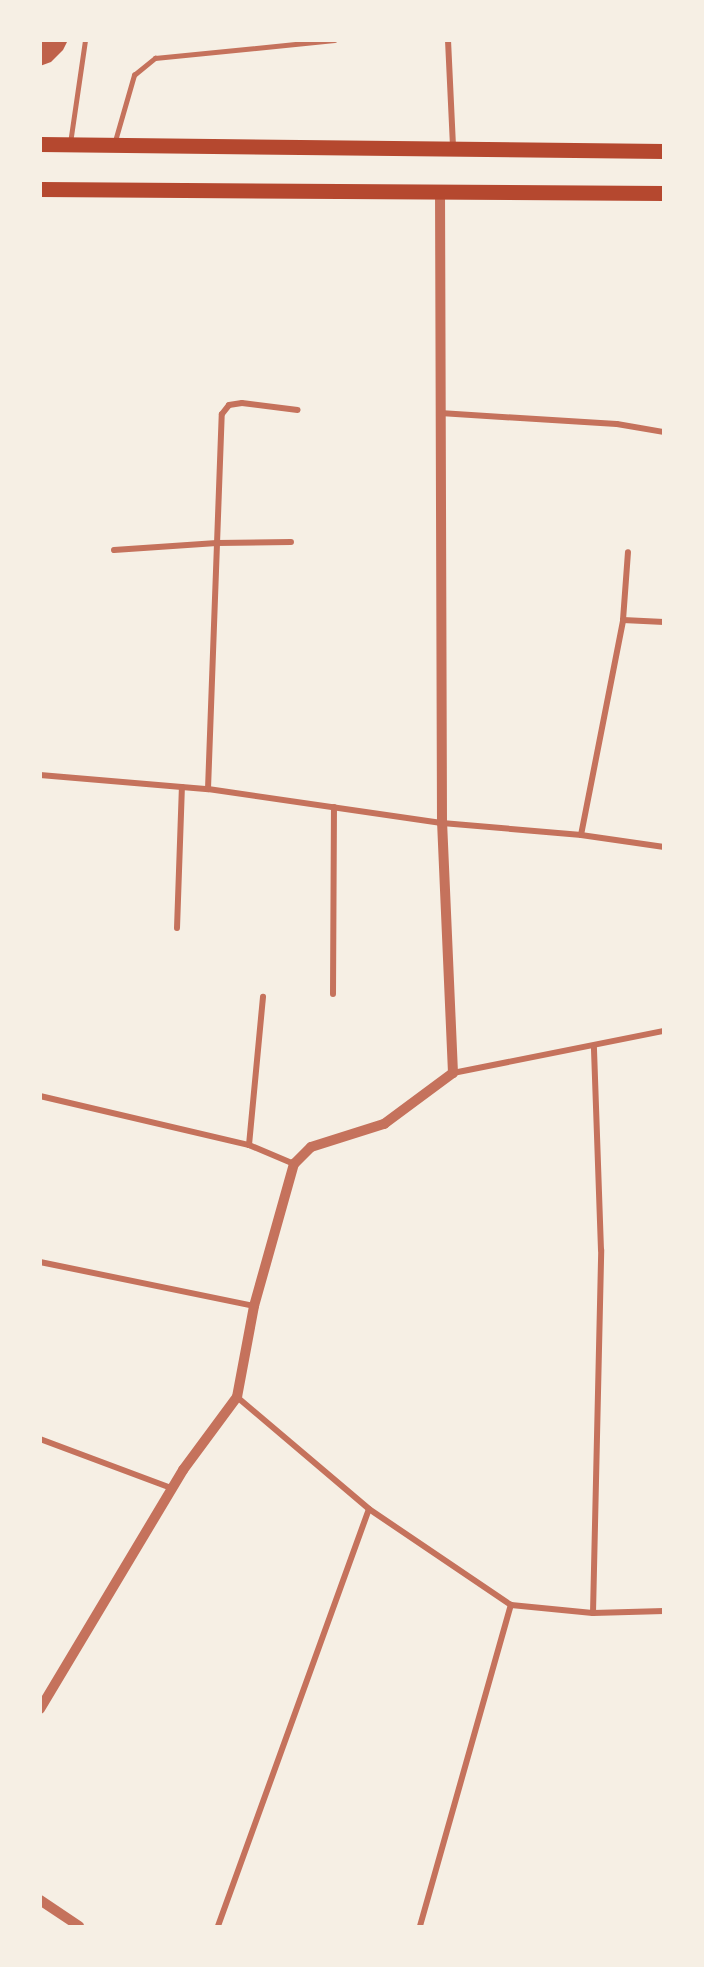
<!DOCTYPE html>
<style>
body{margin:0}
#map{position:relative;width:704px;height:1967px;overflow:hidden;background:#f6efe4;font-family:"Archivo Narrow",sans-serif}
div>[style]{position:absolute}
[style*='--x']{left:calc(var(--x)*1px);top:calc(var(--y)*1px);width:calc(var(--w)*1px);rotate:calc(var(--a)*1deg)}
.building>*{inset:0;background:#bf614a}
.service>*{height:4.5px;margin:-2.25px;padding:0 2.25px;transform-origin:2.25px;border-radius:2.25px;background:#c5725c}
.pedestrian>*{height:5px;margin:-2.5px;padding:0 2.5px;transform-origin:2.5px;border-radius:2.5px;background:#c5725c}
.minor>*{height:6px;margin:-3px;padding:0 3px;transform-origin:3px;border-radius:3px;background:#c5725c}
.tertiary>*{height:10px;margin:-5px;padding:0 5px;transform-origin:5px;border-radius:5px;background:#c5725c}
.primary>*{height:15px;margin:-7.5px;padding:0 7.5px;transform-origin:7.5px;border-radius:7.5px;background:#b5482f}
span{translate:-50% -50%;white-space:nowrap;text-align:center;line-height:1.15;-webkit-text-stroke:4.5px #f6efe4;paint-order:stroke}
.frame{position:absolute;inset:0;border:42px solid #f6efe4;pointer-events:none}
</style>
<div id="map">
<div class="building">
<div style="clip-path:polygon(40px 40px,68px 40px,63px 50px,51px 62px,40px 66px)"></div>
</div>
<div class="service">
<div style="--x:115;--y:141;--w:69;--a:-73.9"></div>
<div style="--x:134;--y:75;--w:27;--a:-39"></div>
<div style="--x:155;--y:58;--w:180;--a:-5.7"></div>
</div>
<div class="pedestrian">
<div style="--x:305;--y:40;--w:2;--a:63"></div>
<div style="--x:70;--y:143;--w:104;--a:-81.7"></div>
</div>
<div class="minor">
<div style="--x:448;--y:40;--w:107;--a:87.3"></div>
<div style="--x:440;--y:413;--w:177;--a:3.6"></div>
<div style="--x:617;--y:424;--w:48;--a:9.7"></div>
<div style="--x:114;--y:550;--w:103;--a:-3.9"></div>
<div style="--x:217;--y:543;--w:74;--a:-0.8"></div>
<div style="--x:623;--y:620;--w:41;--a:2.8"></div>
<div style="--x:40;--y:775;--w:169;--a:4.8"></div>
<div style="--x:208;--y:789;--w:236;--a:8.3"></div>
<div style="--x:442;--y:823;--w:140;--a:4.9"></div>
<div style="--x:581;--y:835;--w:84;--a:8.2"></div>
<div style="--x:208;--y:789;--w:375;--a:-87.9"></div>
<div style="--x:222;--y:414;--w:11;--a:-52"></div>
<div style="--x:229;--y:405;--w:13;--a:-9"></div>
<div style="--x:242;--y:403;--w:56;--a:7.1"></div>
<div style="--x:581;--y:835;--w:219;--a:-78.9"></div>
<div style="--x:623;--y:620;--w:68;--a:-85.8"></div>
<div style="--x:177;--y:928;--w:141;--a:-88"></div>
<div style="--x:333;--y:994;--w:187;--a:-89.7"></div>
<div style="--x:453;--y:1073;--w:215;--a:-11.3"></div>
<div style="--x:40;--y:1096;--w:215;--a:13.2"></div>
<div style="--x:249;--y:1145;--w:49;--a:22.9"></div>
<div style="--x:249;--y:1145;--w:149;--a:-84.6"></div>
<div style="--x:40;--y:1262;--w:218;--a:11.6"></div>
<div style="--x:237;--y:1397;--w:173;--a:40.3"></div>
<div style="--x:369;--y:1509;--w:171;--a:34.1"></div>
<div style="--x:511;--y:1605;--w:82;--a:5.6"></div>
<div style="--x:593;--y:1613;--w:71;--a:-1.6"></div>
<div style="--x:40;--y:1439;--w:140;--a:20.5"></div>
<div style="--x:593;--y:1613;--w:363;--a:-88.7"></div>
<div style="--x:601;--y:1250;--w:203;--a:-92"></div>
<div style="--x:218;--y:1926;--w:443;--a:-70.1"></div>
<div style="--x:420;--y:1926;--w:334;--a:-74.2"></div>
</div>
<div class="tertiary">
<div style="--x:40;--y:1709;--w:279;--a:-59.1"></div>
<div style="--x:183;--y:1470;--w:91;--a:-53.5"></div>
<div style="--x:237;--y:1397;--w:93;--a:-79.4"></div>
<div style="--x:254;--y:1306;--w:148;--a:-74.3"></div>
<div style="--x:294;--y:1164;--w:24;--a:-45"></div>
<div style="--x:311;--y:1147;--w:77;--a:-17.5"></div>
<div style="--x:384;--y:1124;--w:86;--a:-36.5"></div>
<div style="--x:453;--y:1073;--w:250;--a:-92.5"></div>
<div style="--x:442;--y:823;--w:630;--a:-90.18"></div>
<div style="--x:40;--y:1900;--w:47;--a:33.7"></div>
</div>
<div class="primary">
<div style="--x:40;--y:144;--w:624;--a:0.64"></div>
<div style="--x:40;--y:189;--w:624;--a:0.37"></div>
</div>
<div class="frame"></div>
</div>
